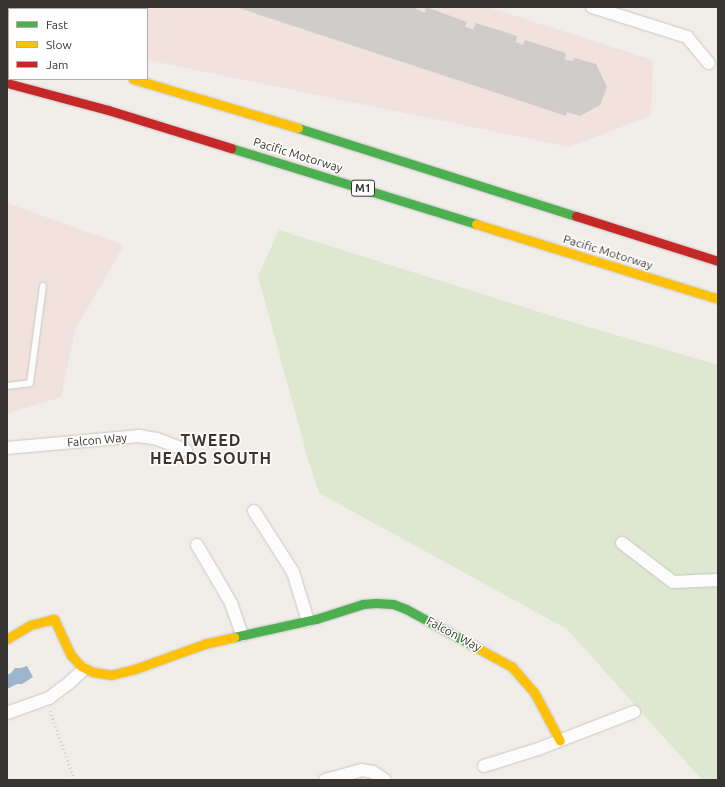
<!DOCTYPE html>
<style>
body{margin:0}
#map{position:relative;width:725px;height:787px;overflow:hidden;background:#f1eeea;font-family:Ubuntu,sans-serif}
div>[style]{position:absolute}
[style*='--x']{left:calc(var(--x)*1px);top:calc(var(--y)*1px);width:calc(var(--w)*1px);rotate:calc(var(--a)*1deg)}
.industrial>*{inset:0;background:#f1e2dd}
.green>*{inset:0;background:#dee8d1}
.water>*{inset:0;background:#9db5cc}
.building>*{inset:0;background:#cfccc9}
.path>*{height:2.5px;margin-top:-1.25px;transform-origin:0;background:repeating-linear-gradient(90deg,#cfcdcc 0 1px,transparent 0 4px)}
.roads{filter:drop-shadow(0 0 1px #cac8c4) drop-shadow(0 0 1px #cac8c4)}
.lane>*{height:6px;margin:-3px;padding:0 3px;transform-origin:3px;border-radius:3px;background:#fdfcfc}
.street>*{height:12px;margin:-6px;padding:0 6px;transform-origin:6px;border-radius:6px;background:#fdfcfc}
.fast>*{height:9px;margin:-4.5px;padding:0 4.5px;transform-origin:4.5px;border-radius:4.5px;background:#4caf50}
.slow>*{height:9px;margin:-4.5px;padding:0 4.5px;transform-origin:4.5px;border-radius:4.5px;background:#ffc107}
.jam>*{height:9px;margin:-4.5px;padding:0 4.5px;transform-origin:4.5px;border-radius:4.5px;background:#c62828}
span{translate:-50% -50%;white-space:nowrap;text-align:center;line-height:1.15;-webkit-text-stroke:3px #fff;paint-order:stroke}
.shield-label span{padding:1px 3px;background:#fff;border:1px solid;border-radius:3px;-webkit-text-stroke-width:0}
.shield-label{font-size:11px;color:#383532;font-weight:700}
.street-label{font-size:12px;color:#383532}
.district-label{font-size:16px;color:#383532;font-weight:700;letter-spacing:1px}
.frame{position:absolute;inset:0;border:8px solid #383532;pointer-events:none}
.legend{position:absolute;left:8px;top:8px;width:140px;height:72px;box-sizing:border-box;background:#fff;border:1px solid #afaead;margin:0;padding:5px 7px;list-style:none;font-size:12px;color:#383532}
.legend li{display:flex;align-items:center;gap:8px;height:20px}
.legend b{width:20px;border:1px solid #afaead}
</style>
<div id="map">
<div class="industrial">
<div style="clip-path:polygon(7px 7px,488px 7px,653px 60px,651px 116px,569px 147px,147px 60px,147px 9px,9px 9px,9px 31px,7px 31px)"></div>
<div style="clip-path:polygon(7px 203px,124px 245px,75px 330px,61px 397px,7px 414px)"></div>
</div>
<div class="green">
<div style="clip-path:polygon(279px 230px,565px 320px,718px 365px,718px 780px,702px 780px,567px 629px,319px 493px,309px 463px,258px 276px)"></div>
</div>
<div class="water">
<div style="clip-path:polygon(27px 666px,33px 677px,22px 684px,17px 684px,7px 689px,7px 675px,11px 673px,15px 668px,21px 668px)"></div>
</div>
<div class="building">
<div style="clip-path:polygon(236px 7px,416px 7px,416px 9px,425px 13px,426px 7px,467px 22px,465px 27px,473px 29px,476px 23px,517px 36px,516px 42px,523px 45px,525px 40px,566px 53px,565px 60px,573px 61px,575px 58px,596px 64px,607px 87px,600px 105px,580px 116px,567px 112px,566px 116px)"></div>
</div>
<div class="path">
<div style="--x:50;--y:711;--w:73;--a:70.1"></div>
</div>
<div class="roads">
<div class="lane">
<div style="--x:7;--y:386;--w:23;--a:-7"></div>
<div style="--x:30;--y:383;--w:98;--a:-82.4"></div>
</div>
<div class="street">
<div style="--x:592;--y:7;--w:100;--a:17.5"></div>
<div style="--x:687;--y:37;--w:34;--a:50"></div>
<div style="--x:7;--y:448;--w:133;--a:-5.2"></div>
<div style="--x:139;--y:436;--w:18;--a:9"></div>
<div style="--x:157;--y:439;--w:31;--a:21"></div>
<div style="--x:254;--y:511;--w:72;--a:57.4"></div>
<div style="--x:293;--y:572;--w:51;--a:73"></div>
<div style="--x:622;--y:543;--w:64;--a:37.4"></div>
<div style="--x:673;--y:582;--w:45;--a:-2.5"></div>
<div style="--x:197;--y:545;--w:67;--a:59.6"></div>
<div style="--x:231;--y:603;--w:34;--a:71"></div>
<div style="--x:7;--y:713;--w:45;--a:-19.7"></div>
<div style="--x:49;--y:698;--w:26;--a:-37"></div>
<div style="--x:70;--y:682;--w:19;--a:-43"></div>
<div style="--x:484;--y:766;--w:57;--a:-17.5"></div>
<div style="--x:538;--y:749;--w:103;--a:-21.1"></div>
<div style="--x:325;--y:780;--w:38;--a:-15"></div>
<div style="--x:362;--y:770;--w:11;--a:10"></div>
<div style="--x:373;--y:772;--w:14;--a:34"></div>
</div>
<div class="fast">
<div style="--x:298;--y:128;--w:292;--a:17.6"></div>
<div style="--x:231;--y:148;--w:257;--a:17.2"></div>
<div style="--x:234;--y:637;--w:84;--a:-12.4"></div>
<div style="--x:316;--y:619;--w:49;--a:-17.7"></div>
<div style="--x:363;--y:604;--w:13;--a:-4"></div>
<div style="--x:376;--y:603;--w:17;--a:3"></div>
<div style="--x:393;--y:604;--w:14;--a:21"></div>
<div style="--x:406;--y:609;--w:75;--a:28.6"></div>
</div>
<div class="slow">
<div style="--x:7;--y:46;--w:2;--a:27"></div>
<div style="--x:133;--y:79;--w:172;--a:16.5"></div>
<div style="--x:476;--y:224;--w:253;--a:17.2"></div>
<div style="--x:7;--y:639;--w:27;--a:-31"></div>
<div style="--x:30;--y:625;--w:25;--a:-14"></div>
<div style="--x:54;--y:619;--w:40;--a:65"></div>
<div style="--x:71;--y:655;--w:15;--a:48"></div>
<div style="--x:81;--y:666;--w:13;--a:27"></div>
<div style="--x:93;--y:672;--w:18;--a:9"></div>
<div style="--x:111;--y:675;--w:25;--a:-14"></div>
<div style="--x:135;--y:669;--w:73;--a:-19.9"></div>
<div style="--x:204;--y:644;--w:31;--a:-13"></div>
<div style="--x:472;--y:645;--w:46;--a:28.8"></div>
<div style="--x:512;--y:667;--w:33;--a:49"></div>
<div style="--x:534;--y:692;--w:55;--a:62"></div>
</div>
<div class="jam">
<div style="--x:7;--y:83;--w:105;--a:15"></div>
<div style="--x:108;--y:110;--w:129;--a:17.2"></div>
<div style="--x:576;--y:216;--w:149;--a:17.6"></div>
</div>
</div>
<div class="shield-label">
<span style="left:363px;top:188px">M1</span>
</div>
<div class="street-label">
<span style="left:298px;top:155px;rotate:17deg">Pacific Motorway</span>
<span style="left:608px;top:252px;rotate:17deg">Pacific Motorway</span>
<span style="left:97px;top:440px;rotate:-5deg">Falcon Way</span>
<span style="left:454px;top:634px;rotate:28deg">Falcon Way</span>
</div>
<div class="district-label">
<span style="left:211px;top:449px">TWEED<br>HEADS SOUTH</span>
</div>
<div class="frame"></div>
<ul class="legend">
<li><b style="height:5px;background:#4caf50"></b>Fast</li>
<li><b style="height:5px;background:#ffc107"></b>Slow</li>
<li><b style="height:5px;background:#c62828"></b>Jam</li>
</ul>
</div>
